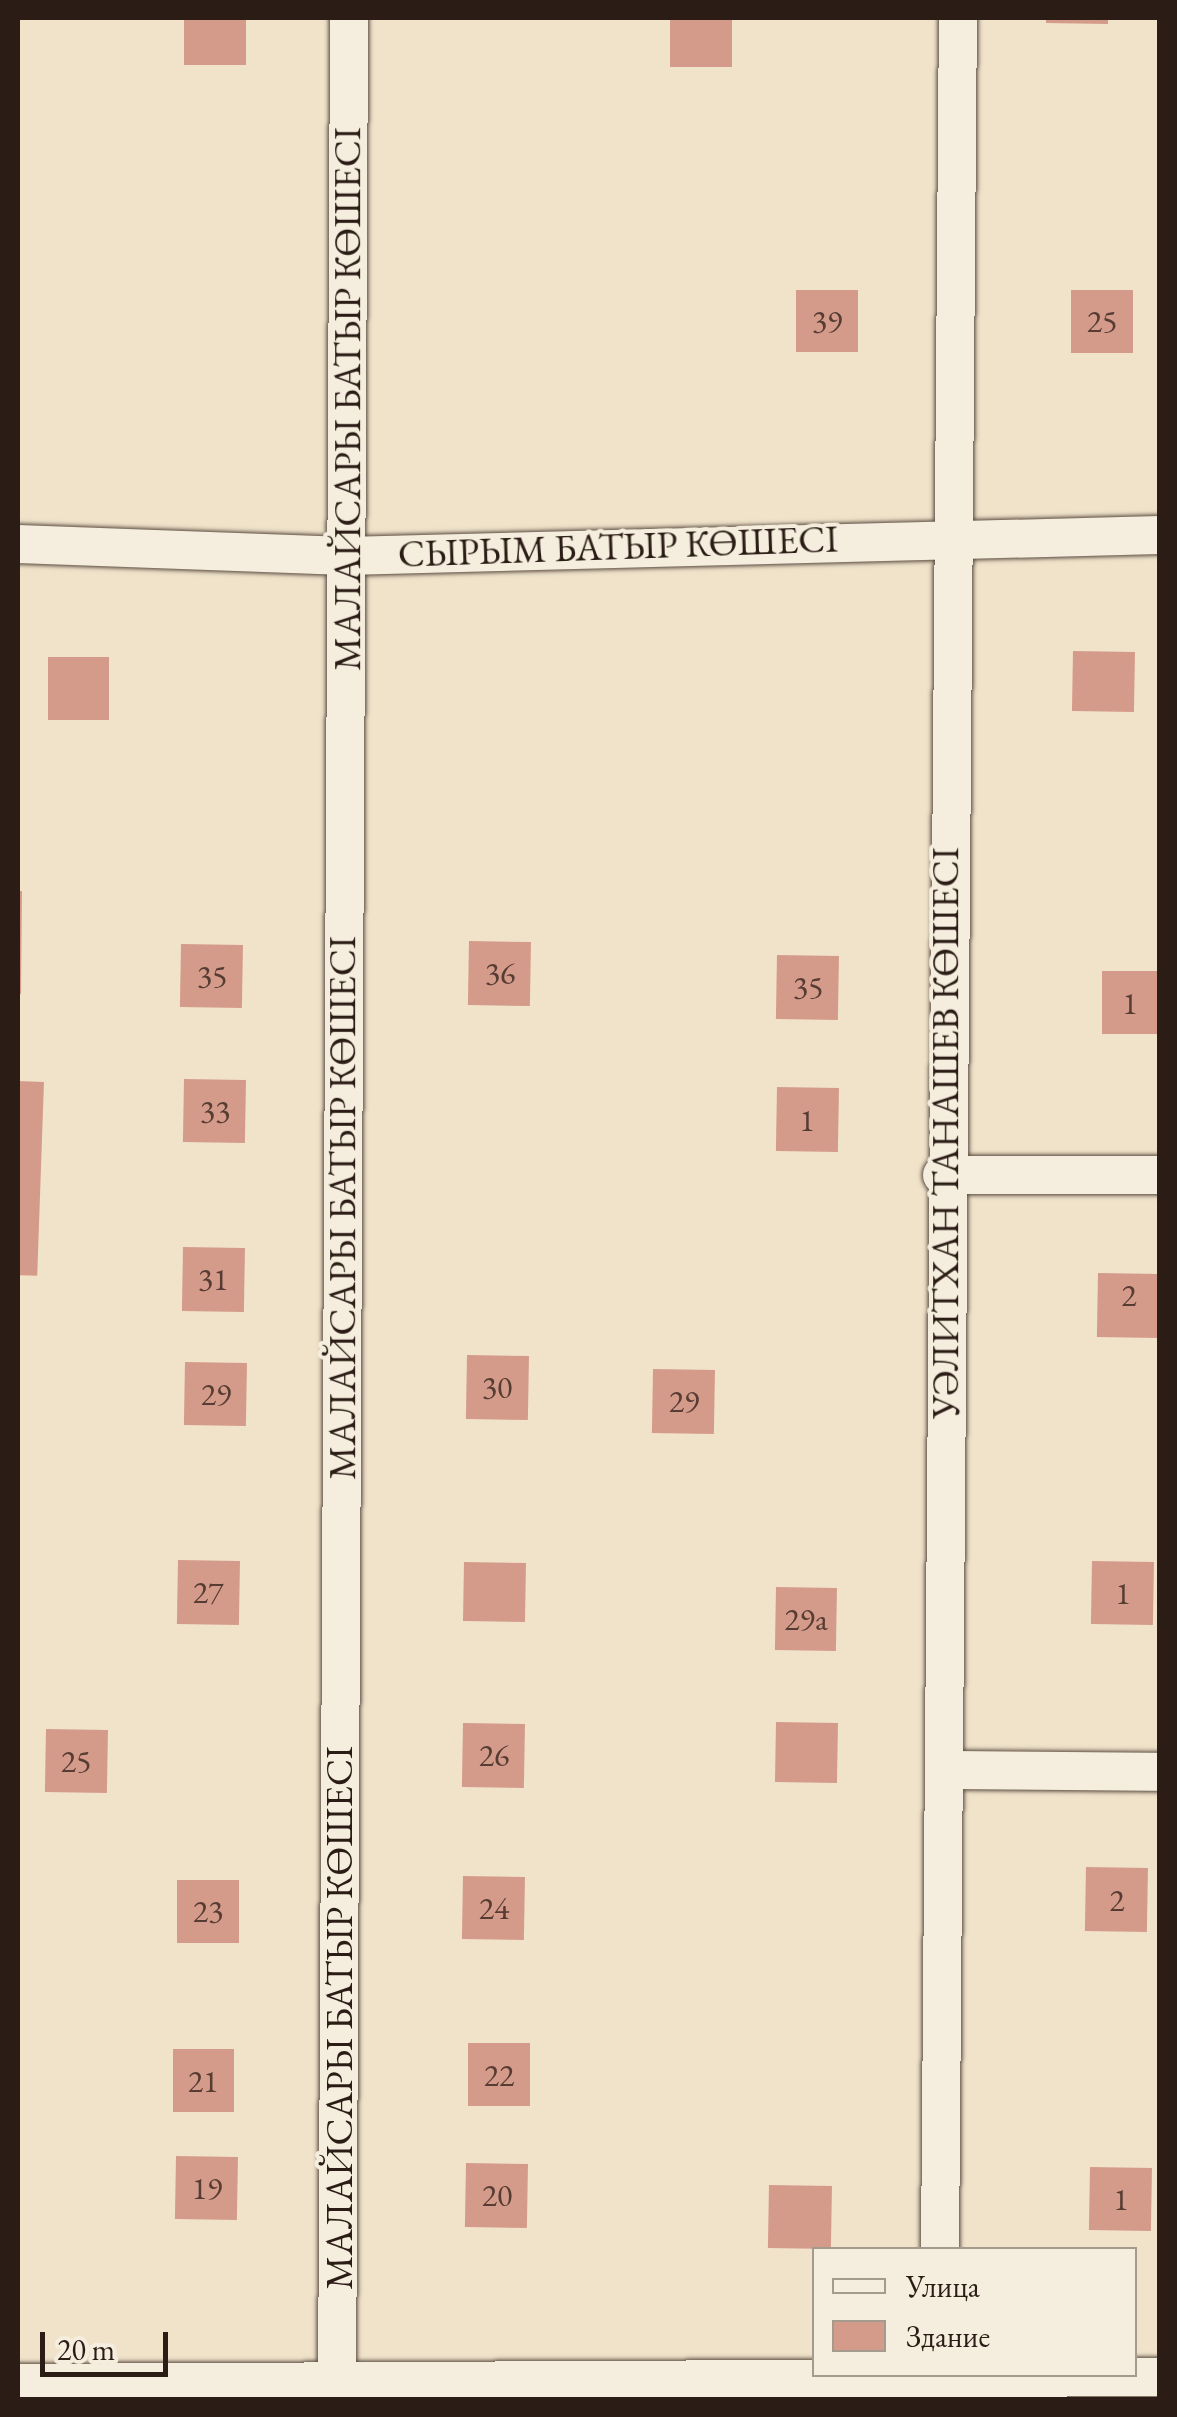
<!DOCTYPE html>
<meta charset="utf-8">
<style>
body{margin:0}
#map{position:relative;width:1177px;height:2417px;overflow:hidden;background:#f0e3ca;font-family:"EB Garamond",serif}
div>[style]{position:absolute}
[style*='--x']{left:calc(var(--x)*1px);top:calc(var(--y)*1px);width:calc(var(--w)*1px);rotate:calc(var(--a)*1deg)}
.building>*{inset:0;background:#d59b8a;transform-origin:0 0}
.roads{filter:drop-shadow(0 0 2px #5c4e43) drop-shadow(0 0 2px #5c4e43)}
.minor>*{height:38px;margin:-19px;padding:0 19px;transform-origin:19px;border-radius:19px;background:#f5eddd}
span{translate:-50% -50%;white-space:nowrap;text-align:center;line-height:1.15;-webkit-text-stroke:8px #f5eddd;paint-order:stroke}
.number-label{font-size:32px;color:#563c33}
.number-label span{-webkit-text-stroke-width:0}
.street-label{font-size:38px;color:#2b1d16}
.frame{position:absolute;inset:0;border:20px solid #2b1d16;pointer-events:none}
.legend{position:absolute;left:812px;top:2247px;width:325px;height:130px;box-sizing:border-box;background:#f5eddd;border:2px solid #a49a8d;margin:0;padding:12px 18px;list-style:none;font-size:30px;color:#2b1d16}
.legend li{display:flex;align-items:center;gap:20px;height:50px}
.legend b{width:50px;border:2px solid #a49a8d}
.scale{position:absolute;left:40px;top:2332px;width:128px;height:45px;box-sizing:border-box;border:5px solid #2b1d16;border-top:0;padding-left:12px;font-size:30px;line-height:35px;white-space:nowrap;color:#2b1d16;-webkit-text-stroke:8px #f5eddd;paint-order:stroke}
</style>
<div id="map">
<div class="building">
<div style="left:184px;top:18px;width:62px;height:47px"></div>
<div style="left:670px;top:18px;width:62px;height:49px"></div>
<div style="clip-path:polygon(1046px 18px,1108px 18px,1108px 24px,1046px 23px)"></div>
<div style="left:796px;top:290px;width:62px;height:62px"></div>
<div style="left:1071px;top:290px;width:62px;height:63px"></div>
<div style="left:1073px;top:651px;width:62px;height:60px;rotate:1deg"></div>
<div style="left:48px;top:657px;width:61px;height:63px"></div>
<div style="clip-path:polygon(18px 891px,22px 891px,21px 994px,18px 994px)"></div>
<div style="left:469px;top:941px;width:62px;height:64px;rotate:1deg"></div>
<div style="left:181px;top:944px;width:62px;height:63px;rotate:1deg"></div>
<div style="left:777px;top:955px;width:62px;height:64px;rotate:1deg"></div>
<div style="left:1102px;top:971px;width:58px;height:63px"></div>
<div style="left:184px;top:1079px;width:62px;height:63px;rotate:1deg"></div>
<div style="left:18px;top:1081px;width:26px;height:194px;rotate:2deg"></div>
<div style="left:777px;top:1087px;width:62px;height:64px;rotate:1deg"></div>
<div style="left:183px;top:1247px;width:62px;height:64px;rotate:1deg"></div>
<div style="left:1098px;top:1273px;width:62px;height:64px;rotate:1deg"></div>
<div style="left:467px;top:1355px;width:62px;height:64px;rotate:1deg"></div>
<div style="left:185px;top:1362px;width:62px;height:63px;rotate:1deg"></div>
<div style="left:653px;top:1369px;width:62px;height:64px;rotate:1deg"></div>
<div style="left:178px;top:1560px;width:62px;height:64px;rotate:1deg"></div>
<div style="left:1092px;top:1561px;width:62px;height:63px;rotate:1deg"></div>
<div style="left:464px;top:1562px;width:62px;height:59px;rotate:1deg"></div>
<div style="left:776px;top:1587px;width:61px;height:63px;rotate:1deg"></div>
<div style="left:776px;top:1722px;width:62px;height:60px;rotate:1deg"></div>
<div style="left:463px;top:1723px;width:62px;height:64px;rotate:1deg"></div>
<div style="left:46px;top:1729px;width:62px;height:63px;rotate:1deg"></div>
<div style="left:1086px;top:1867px;width:62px;height:64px;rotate:1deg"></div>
<div style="left:463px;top:1876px;width:62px;height:63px;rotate:1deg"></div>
<div style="left:177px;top:1880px;width:62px;height:63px"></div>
<div style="left:468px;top:2043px;width:62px;height:63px"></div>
<div style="left:173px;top:2049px;width:61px;height:63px"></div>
<div style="left:176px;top:2156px;width:62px;height:63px;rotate:1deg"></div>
<div style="left:466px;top:2163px;width:62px;height:64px;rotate:1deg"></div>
<div style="left:1090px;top:2167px;width:62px;height:63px;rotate:1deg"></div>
<div style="left:769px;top:2185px;width:63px;height:63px;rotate:1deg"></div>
</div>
<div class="roads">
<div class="minor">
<div style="--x:18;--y:544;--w:328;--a:2.1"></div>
<div style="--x:346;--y:556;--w:814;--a:-1.48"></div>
<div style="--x:942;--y:1175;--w:218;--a:0"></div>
<div style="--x:944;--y:1770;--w:216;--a:0.5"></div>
<div style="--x:940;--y:2250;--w:2232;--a:-89.54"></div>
<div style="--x:18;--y:2383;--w:1142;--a:-0.3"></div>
<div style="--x:337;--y:2400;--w:2382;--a:-89.71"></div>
</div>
</div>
<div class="number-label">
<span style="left:827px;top:321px">39</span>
<span style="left:1102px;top:321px">25</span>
<span style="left:500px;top:973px">36</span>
<span style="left:212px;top:976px">35</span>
<span style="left:808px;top:987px">35</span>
<span style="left:1130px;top:1003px">1</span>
<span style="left:215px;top:1111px">33</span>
<span style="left:807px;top:1120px">1</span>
<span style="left:213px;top:1279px">31</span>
<span style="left:1129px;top:1295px">2</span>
<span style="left:497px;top:1387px">30</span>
<span style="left:216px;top:1394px">29</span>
<span style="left:684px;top:1401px">29</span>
<span style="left:208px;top:1592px">27</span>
<span style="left:1123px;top:1593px">1</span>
<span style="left:806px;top:1619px">29а</span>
<span style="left:494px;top:1755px">26</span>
<span style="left:76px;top:1761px">25</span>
<span style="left:1117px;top:1900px">2</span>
<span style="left:494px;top:1908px">24</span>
<span style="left:208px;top:1911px">23</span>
<span style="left:499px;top:2075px">22</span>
<span style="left:203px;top:2081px">21</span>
<span style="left:207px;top:2188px">19</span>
<span style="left:497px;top:2195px">20</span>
<span style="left:1121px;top:2199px">1</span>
</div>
<div class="street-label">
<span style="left:347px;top:399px;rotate:-90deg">МАЛАЙСАРЫ БАТЫР КӨШЕСІ</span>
<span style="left:618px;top:546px;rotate:-2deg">СЫРЫМ БАТЫР КӨШЕСІ</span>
<span style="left:945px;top:1133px;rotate:-90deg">УӘЛИТХАН ТАНАШЕВ КӨШЕСІ</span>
<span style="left:342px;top:1208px;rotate:-90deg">МАЛАЙСАРЫ БАТЫР КӨШЕСІ</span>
<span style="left:339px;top:2018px;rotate:-90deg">МАЛАЙСАРЫ БАТЫР КӨШЕСІ</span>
</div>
<div class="frame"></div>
<ul class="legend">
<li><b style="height:12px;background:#f5eddd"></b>Улица</li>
<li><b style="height:28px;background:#d59b8a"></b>Здание</li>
</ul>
<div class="scale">20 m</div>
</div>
